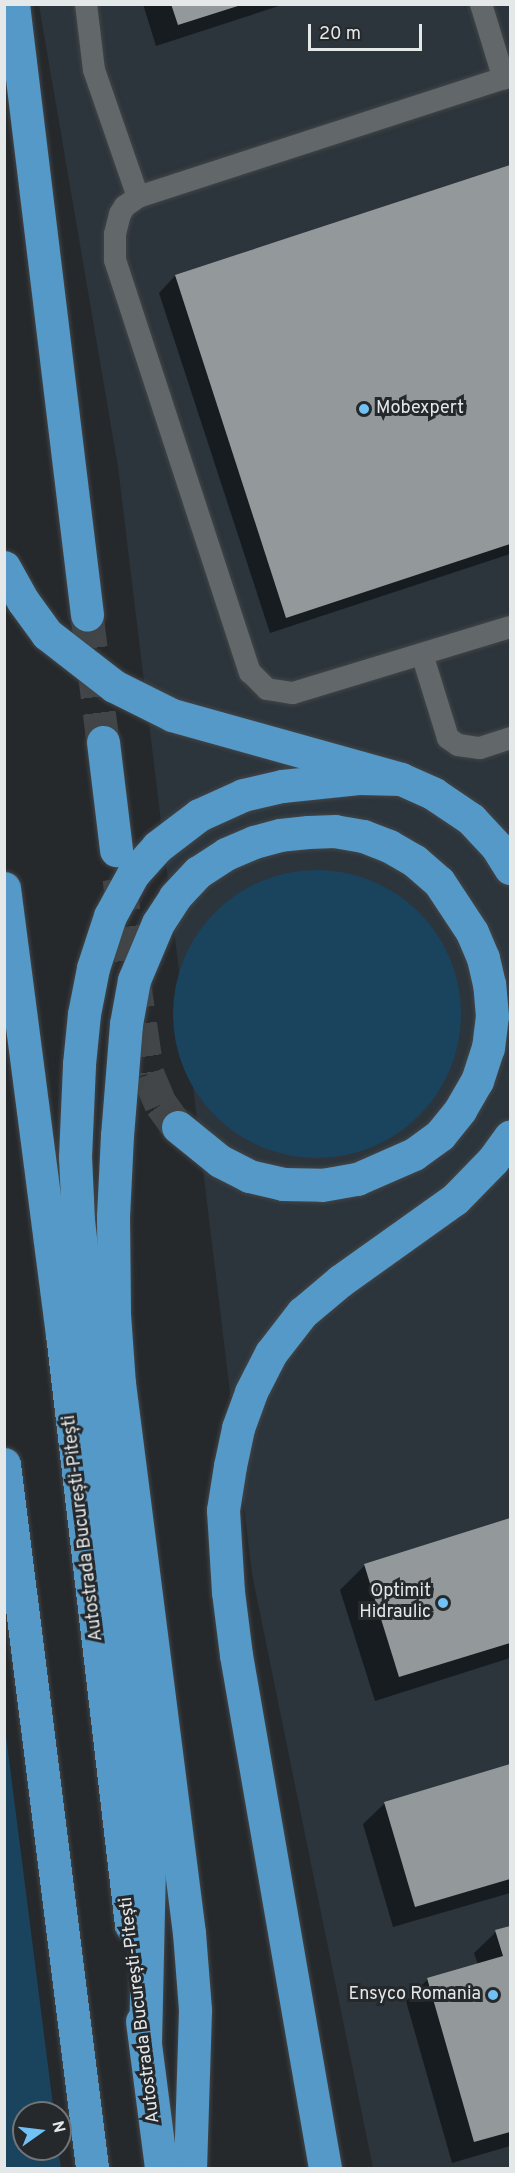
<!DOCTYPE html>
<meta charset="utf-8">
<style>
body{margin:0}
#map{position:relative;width:515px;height:2173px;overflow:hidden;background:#25292c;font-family:Overpass,sans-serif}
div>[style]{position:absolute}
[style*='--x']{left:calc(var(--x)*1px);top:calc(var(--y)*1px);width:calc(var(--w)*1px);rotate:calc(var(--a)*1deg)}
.built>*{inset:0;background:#2c353c}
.green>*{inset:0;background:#1a445e}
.round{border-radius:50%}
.shadow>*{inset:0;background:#0007}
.building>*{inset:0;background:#93989b}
.highway-tunnel>*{height:33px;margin-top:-16.5px;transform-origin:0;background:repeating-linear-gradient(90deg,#424648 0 33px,transparent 0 49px)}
.roads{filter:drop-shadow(0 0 2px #424547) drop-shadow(0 0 2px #424547)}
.lane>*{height:22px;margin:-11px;padding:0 11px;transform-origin:11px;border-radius:11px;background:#62676a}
.highway>*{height:33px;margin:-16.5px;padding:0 16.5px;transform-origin:16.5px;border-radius:16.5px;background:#5499c7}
.dots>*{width:16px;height:16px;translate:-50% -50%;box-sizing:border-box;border:3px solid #25292c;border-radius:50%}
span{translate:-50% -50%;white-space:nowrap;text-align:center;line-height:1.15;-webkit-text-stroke:6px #25292c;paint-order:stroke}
.poi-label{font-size:18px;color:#e5e8e9}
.left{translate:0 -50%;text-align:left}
.right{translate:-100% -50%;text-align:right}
.street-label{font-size:18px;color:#e5e8e9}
.frame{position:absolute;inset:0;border:6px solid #e5e8e9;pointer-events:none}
.north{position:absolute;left:12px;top:2101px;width:60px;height:60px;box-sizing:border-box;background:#25292c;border:2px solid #727578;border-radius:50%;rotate:76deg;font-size:16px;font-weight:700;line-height:24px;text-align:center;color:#e5e8e9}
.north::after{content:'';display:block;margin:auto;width:21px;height:27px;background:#72c1f5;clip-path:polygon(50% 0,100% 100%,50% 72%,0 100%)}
.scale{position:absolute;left:308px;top:24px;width:114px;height:27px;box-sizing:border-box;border:3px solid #e5e8e9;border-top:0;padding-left:8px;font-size:18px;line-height:21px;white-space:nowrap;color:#e5e8e9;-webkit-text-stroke:4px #25292c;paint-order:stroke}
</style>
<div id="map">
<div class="built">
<div style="clip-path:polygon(39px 5px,510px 5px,510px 2168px,373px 2168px,252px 1574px,118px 467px)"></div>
</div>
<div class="green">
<div class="round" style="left:173px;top:870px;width:288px;height:288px"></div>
<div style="clip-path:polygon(4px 1720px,54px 2113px,24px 2113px,24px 2149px,58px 2149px,61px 2168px,5px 2168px)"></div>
</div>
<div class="shadow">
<div style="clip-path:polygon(143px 4px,285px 4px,156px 46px)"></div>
<div style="clip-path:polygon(510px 166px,510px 554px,270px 633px,159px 293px,175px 276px)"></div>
<div style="clip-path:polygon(510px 1520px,510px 1658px,375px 1701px,340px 1590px,365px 1565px)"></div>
<div style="clip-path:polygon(510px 1766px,510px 1893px,393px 1927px,363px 1824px,385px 1803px)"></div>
<div style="clip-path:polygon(510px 1927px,510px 2146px,452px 2163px,406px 2001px,428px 1979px,478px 1965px,474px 1953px,496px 1932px)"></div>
</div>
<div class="building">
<div style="clip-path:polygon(171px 4px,241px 4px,241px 5px,178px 25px)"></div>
<div style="clip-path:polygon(510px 165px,510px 544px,286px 618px,175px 275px)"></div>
<div style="clip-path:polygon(510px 1518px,510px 1643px,399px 1677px,364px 1564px)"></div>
<div style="clip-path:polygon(510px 1764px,510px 1879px,415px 1907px,384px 1802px)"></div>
<div style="clip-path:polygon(510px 1926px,510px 2132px,474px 2142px,427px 1978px,503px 1956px,495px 1930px)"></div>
</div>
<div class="highway-tunnel">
<div style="--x:87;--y:615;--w:128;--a:82.8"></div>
<div style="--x:119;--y:878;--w:198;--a:81.6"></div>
<div style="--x:148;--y:1074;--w:33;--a:67"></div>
<div style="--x:161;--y:1104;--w:29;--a:54"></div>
</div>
<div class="roads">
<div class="lane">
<div style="--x:86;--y:4;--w:66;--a:83.1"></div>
<div style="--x:94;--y:70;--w:134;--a:70.9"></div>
<div style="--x:138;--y:197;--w:16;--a:145"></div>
<div style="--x:125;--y:206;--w:9;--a:122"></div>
<div style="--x:120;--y:214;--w:21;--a:104"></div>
<div style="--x:115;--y:234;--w:26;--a:90"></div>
<div style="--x:115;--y:260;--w:434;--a:71.9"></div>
<div style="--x:250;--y:672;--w:24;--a:45"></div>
<div style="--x:267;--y:689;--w:26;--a:9"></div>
<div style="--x:293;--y:693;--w:227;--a:-16.9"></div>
<div style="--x:481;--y:4;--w:78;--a:73"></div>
<div style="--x:138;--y:197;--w:391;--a:-18"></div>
<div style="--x:422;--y:654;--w:88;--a:72.8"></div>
<div style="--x:448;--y:738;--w:12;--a:35"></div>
<div style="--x:458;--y:745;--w:22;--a:8"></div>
<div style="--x:480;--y:748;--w:32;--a:-18"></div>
</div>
<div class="highway">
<div style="--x:13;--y:4;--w:615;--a:83.09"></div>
<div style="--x:4;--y:567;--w:39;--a:61"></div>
<div style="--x:23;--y:601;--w:41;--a:54"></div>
<div style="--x:47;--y:634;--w:85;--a:37.8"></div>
<div style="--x:114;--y:686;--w:65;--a:26.6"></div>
<div style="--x:172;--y:715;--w:238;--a:15.6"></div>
<div style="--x:401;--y:779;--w:36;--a:24"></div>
<div style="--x:434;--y:794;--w:45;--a:34"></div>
<div style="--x:471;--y:819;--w:38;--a:47"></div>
<div style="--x:497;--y:847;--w:25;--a:58"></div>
<div style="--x:103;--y:742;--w:109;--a:83.1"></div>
<div style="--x:4;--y:888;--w:450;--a:82.6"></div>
<div style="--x:62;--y:1334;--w:595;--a:83.34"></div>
<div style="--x:178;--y:1127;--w:54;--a:39"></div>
<div style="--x:220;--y:1161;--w:33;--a:27"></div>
<div style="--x:249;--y:1176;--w:35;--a:13"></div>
<div style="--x:283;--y:1184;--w:39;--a:1"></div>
<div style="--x:322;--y:1185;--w:36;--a:-10"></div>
<div style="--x:357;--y:1179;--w:62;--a:-23.7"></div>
<div style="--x:414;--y:1154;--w:32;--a:-36"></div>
<div style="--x:440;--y:1135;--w:32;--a:-51"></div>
<div style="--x:460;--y:1110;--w:34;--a:-60"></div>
<div style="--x:477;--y:1081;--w:35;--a:-72"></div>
<div style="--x:488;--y:1048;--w:32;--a:-83"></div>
<div style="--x:492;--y:1016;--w:32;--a:-95"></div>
<div style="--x:489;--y:984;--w:27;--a:-103"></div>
<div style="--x:483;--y:958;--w:28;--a:-113"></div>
<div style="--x:472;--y:932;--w:60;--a:-123.4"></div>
<div style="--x:439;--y:882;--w:32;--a:-139"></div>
<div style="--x:415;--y:861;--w:30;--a:-150"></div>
<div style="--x:389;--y:846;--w:28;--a:-159"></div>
<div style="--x:363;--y:836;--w:28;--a:-170"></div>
<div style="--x:335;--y:831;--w:27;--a:178"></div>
<div style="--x:308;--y:832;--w:28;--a:174"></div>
<div style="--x:280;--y:835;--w:27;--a:165"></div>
<div style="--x:254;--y:842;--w:30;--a:157"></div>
<div style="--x:226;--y:854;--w:33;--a:147"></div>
<div style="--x:198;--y:872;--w:34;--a:133"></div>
<div style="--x:175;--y:897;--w:31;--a:123"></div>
<div style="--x:158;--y:923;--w:62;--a:112.8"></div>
<div style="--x:134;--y:980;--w:45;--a:100.3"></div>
<div style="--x:126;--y:1024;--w:111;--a:94.6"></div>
<div style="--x:117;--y:1135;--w:81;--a:92.8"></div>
<div style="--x:113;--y:1216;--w:98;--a:89.4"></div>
<div style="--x:114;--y:1314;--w:69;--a:85.9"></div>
<div style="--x:119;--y:1383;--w:554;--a:82.75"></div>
<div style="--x:189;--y:1933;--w:77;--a:85.5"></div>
<div style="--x:195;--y:2010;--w:158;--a:91.8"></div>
<div style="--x:4;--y:1464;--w:709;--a:82.87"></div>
<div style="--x:142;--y:2021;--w:148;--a:82.6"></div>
<div style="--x:145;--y:2042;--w:181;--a:-88.7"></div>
<div style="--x:149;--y:1861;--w:645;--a:-96.32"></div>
<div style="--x:78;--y:1220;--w:63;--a:-92.7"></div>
<div style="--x:75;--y:1157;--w:93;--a:-87.5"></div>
<div style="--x:79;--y:1064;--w:50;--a:-84.3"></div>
<div style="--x:84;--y:1014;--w:47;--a:-78.9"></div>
<div style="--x:93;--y:968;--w:55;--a:-71.9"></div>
<div style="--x:110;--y:916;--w:48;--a:-61.3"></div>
<div style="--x:133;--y:874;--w:36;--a:-48"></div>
<div style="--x:157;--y:847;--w:53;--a:-37.3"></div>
<div style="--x:199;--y:815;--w:48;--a:-24.4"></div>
<div style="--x:243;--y:795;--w:40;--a:-13"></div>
<div style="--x:282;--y:786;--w:77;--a:-5.9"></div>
<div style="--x:359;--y:778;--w:42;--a:1.4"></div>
<div style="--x:325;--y:2168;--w:521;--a:-99.84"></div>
<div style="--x:236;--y:1655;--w:64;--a:-97.2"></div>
<div style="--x:228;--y:1592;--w:82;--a:-93.5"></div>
<div style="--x:223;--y:1510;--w:45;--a:-81"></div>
<div style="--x:230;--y:1466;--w:39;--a:-78"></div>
<div style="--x:238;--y:1428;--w:38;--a:-70"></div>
<div style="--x:251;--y:1392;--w:44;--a:-62.9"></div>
<div style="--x:271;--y:1353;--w:51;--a:-52.2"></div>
<div style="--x:302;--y:1313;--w:50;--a:-40.1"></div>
<div style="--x:340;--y:1281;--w:141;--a:-35.5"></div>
<div style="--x:455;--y:1199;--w:54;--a:-45.7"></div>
<div style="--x:493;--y:1160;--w:29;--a:-54"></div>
</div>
</div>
<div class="dots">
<div style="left:364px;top:409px;background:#72c1f5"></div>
<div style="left:443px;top:1603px;background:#72c1f5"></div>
<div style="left:493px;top:1995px;background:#72c1f5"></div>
</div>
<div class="poi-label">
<span class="left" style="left:376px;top:409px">Mobexpert</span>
<span class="right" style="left:431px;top:1603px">Optimit<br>Hidraulic</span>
<span class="right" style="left:481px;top:1995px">Ensyco Romania</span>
</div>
<div class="street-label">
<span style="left:84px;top:1528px;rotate:-97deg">Autostrada București-Pitești</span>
<span style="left:141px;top:2010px;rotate:-97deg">Autostrada București-Pitești</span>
</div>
<div class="frame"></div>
<div class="north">N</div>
<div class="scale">20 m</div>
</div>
